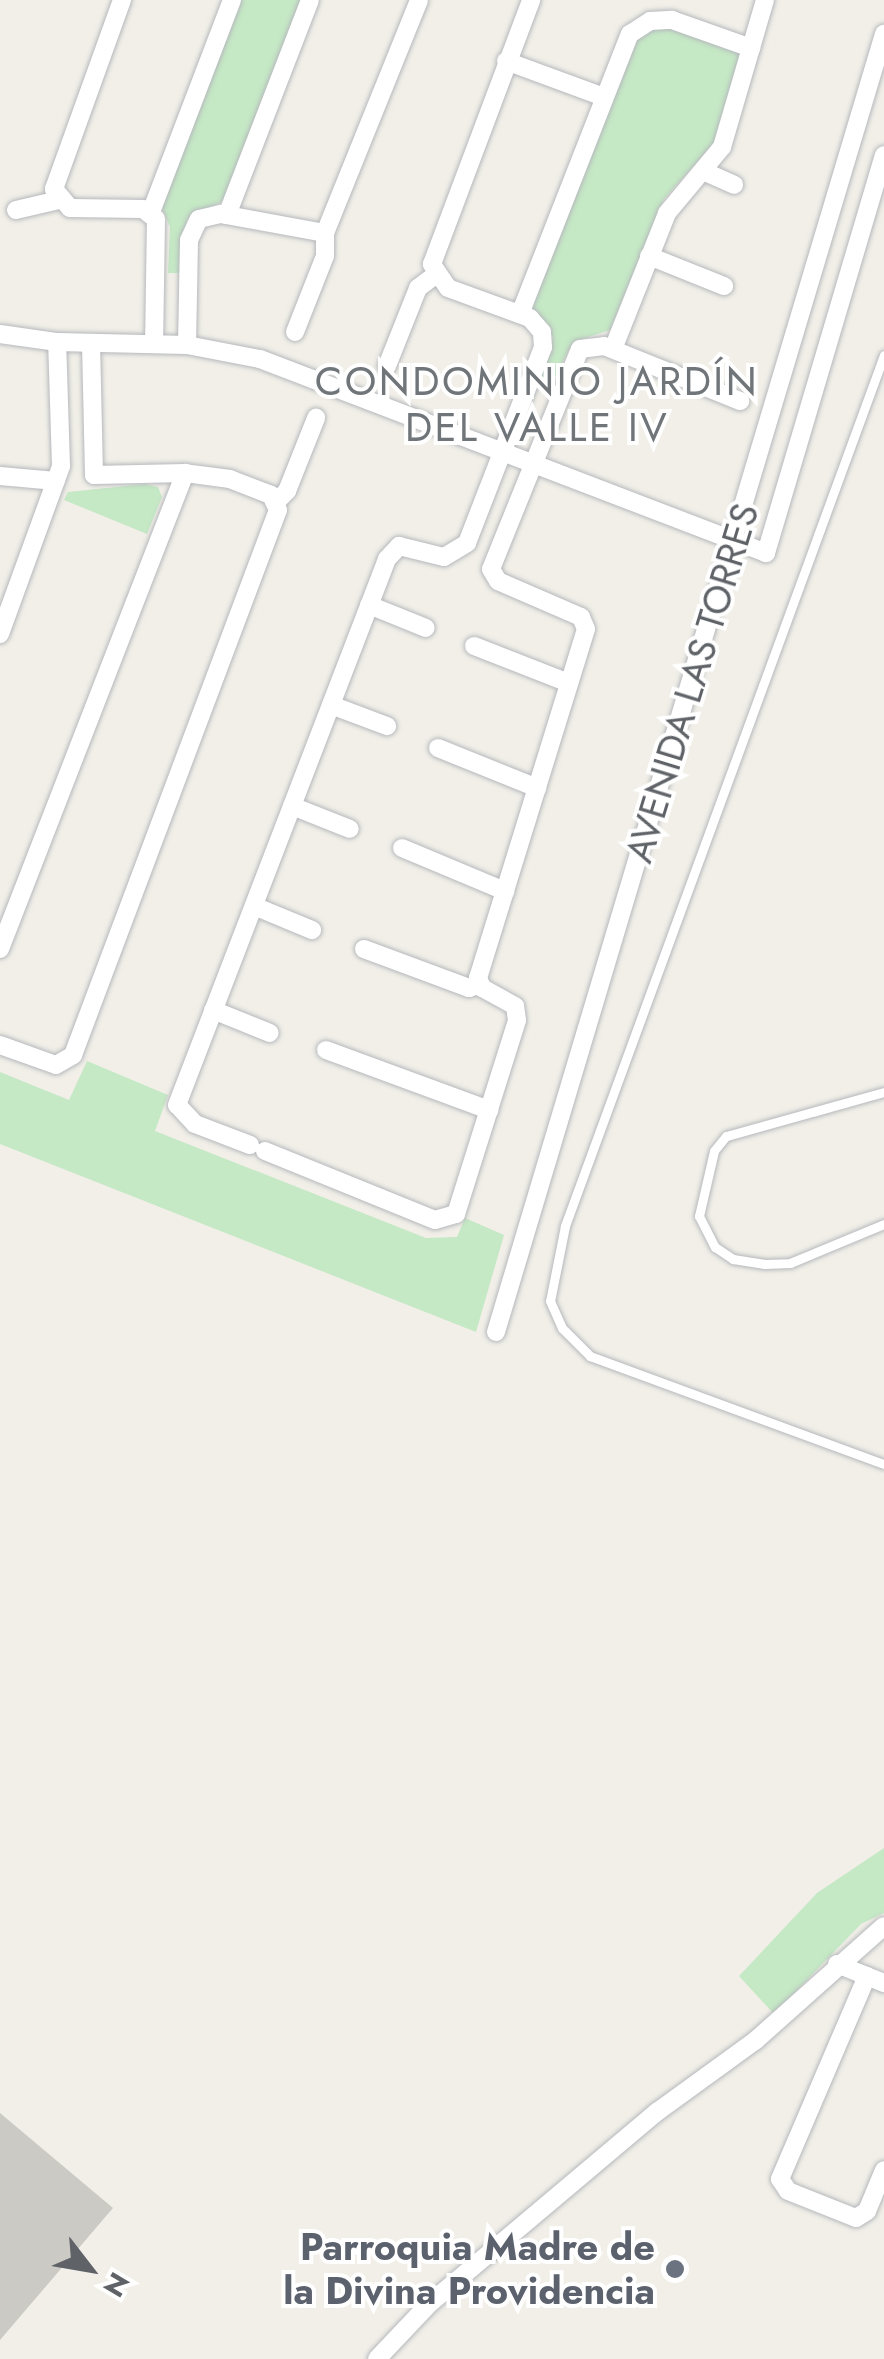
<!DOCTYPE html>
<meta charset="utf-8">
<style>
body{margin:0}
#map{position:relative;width:884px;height:2359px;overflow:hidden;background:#f1efe8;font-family:Jost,sans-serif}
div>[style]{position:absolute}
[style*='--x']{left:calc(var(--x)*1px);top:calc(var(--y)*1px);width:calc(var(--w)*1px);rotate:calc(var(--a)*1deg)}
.green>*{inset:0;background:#c5e8c5}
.building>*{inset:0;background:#cccac5}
.roads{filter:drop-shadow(0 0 2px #b5b8bc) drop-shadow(0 0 2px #b5b8bc)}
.service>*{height:9px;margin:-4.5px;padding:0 4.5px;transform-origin:4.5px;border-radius:4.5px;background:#fff}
.minor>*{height:18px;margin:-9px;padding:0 9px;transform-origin:9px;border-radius:9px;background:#fff}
.dots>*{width:28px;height:28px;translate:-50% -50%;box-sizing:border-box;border:5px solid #fff;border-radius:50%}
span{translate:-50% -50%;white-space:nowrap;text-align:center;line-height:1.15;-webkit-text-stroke:8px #fff;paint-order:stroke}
.street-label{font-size:38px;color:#5f6368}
.worship-label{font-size:38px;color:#5b616d;font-weight:700}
.right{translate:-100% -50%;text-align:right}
.neighbourhood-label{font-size:40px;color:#70757a;letter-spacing:2.5px}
.north{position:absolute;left:40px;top:2219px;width:100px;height:100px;-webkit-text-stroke:8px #fff;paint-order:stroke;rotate:121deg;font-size:28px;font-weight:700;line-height:40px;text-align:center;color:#5f6368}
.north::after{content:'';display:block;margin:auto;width:35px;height:45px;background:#5f6368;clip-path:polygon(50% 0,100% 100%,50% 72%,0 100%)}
</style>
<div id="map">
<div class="green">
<div style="clip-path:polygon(238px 0,304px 0,226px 199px,187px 219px,180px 273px,168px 273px,170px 227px,160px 203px)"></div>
<div style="clip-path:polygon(663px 23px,740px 54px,715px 142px,664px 199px,610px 330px,573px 342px,551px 385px,540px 381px,553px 337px,531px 305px,632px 40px)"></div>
<div style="clip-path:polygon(145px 484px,158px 487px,162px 497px,147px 534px,64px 500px,68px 492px)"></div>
<div style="clip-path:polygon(87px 1061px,168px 1095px,155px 1131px,426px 1238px,457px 1237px,465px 1218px,504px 1235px,476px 1332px,0 1144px,0 1072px,69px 1100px)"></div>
<div style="clip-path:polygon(884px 1848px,884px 1913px,861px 1924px,774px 2014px,739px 1976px,817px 1893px)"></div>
</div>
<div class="building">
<div style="clip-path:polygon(0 2113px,113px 2208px,0 2340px)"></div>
</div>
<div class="roads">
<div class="service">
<div style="--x:884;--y:355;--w:928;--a:110.12"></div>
<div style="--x:565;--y:1226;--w:76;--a:101.3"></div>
<div style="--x:550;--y:1301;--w:30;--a:66"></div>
<div style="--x:562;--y:1328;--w:40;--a:45"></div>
<div style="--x:590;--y:1356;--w:313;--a:20.2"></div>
<div style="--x:884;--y:1092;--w:164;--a:164.4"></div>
<div style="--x:726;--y:1136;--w:19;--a:129"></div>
<div style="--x:714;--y:1151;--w:67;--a:103"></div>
<div style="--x:699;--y:1216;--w:35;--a:63"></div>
<div style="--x:715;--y:1247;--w:22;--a:34"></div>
<div style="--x:733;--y:1259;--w:32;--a:9"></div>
<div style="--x:765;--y:1264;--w:25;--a:-2"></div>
<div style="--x:790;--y:1263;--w:102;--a:-22.5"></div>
</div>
<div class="minor">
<div style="--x:122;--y:0;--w:201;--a:109.8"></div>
<div style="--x:54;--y:189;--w:25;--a:50"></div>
<div style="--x:70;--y:208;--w:73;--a:0.8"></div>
<div style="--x:143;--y:209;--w:16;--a:38"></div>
<div style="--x:156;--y:219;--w:123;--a:90.9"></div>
<div style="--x:506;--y:61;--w:101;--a:20.2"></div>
<div style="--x:703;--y:171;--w:34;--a:24"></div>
<div style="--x:16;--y:210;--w:44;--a:-13.1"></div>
<div style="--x:151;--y:212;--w:227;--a:-69.1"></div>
<div style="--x:227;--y:215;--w:230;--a:-68.9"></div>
<div style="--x:649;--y:256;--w:81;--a:21.8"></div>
<div style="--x:520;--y:314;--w:301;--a:-68.6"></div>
<div style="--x:630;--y:34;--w:24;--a:-33"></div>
<div style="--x:650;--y:21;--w:22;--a:-3"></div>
<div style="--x:672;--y:20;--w:84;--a:19.5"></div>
<div style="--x:295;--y:332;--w:82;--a:-68.5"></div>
<div style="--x:325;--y:256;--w:23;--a:-90"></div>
<div style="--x:325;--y:233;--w:251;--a:-68"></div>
<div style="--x:0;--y:334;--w:58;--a:8"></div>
<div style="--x:57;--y:342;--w:130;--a:1.3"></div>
<div style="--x:187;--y:345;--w:74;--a:10.9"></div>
<div style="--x:260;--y:359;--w:542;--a:20.98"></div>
<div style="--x:766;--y:553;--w:415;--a:-73.5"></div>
<div style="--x:187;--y:345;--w:105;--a:-88.9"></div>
<div style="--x:189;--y:240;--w:23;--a:-65"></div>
<div style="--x:199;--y:219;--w:23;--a:-13"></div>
<div style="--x:221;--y:214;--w:106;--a:10.4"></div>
<div style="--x:613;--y:349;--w:146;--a:-68.3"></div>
<div style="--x:667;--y:213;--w:86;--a:-50.2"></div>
<div style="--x:722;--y:147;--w:153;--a:-73.7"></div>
<div style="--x:387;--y:366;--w:84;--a:-68.3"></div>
<div style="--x:418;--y:288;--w:21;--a:-37"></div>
<div style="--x:0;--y:476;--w:56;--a:5.1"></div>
<div style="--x:276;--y:502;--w:16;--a:-45"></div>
<div style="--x:287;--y:491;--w:79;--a:-68.3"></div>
<div style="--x:369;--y:605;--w:61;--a:22"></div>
<div style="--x:0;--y:634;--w:179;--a:-70"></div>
<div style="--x:61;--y:466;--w:124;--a:-91.8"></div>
<div style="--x:474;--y:646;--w:102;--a:21.3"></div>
<div style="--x:331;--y:705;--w:60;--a:20.6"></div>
<div style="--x:438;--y:748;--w:107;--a:22"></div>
<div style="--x:292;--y:806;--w:62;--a:21.6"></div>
<div style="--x:402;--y:848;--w:112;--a:22.7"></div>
<div style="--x:254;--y:906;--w:63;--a:22.5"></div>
<div style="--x:0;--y:949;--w:511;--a:-68.76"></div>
<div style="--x:364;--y:949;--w:112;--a:20.4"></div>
<div style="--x:469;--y:988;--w:12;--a:-20"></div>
<div style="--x:213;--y:1010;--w:61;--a:22"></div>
<div style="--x:0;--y:1045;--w:59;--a:19.7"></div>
<div style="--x:56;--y:1065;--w:20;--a:-30"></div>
<div style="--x:73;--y:1055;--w:582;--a:-69.39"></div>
<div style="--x:278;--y:510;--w:17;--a:-115"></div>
<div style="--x:271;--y:495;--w:44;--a:-158.7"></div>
<div style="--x:230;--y:479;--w:45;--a:-172.4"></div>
<div style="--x:185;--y:473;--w:91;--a:178.7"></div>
<div style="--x:94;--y:475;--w:131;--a:-91.3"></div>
<div style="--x:326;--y:1050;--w:174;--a:20.2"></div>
<div style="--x:250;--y:1145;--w:59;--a:-159.1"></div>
<div style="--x:195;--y:1124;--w:26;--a:-133"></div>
<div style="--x:177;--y:1105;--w:585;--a:-68.96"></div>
<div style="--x:387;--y:559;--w:18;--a:-47"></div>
<div style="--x:399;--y:546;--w:46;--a:13.7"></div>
<div style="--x:444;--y:557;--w:27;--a:-31"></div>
<div style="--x:467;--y:543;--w:210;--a:-68.8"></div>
<div style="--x:543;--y:347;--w:15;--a:-94"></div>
<div style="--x:542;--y:332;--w:18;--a:-131"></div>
<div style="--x:530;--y:318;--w:87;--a:-159.9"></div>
<div style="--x:448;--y:288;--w:29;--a:-124"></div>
<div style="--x:432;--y:264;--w:282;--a:-69.4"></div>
<div style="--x:265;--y:1151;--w:183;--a:22.1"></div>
<div style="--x:435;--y:1220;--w:22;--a:-16"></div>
<div style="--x:456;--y:1214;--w:203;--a:-72.5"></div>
<div style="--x:517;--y:1020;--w:14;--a:-98"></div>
<div style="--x:515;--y:1006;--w:38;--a:-151"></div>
<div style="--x:482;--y:988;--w:11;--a:-112"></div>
<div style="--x:478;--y:978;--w:365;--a:-72.8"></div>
<div style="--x:586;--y:629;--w:13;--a:-113"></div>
<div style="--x:581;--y:617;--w:90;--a:-156.6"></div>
<div style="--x:498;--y:581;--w:14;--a:-120"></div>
<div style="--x:491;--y:569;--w:237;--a:-68"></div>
<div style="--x:580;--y:349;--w:24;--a:-7"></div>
<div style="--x:604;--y:346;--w:147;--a:22"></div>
<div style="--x:496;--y:1332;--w:1355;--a:-73.36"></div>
<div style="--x:837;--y:1964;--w:51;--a:22"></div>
<div style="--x:867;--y:1976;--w:221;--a:113.2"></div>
<div style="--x:780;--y:2179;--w:14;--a:56"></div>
<div style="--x:788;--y:2191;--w:73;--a:21.7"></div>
<div style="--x:856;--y:2218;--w:13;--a:-32"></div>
<div style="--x:867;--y:2211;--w:44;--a:-67.5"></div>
<div style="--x:377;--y:2359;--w:77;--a:-46.6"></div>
<div style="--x:430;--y:2303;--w:297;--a:-40.1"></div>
<div style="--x:657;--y:2112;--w:122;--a:-36"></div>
<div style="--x:756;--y:2040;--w:171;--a:-41.7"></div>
</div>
</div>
<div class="dots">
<div style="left:675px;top:2269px;background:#6b7280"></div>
</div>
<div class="street-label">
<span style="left:692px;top:683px;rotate:-73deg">AVENIDA LAS TORRES</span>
</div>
<div class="worship-label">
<span class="right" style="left:655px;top:2269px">Parroquia Madre de<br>la Divina Providencia</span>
</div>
<div class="neighbourhood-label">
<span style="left:537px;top:404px">CONDOMINIO JARDÍN<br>DEL VALLE IV</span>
</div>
<div class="north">N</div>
</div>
